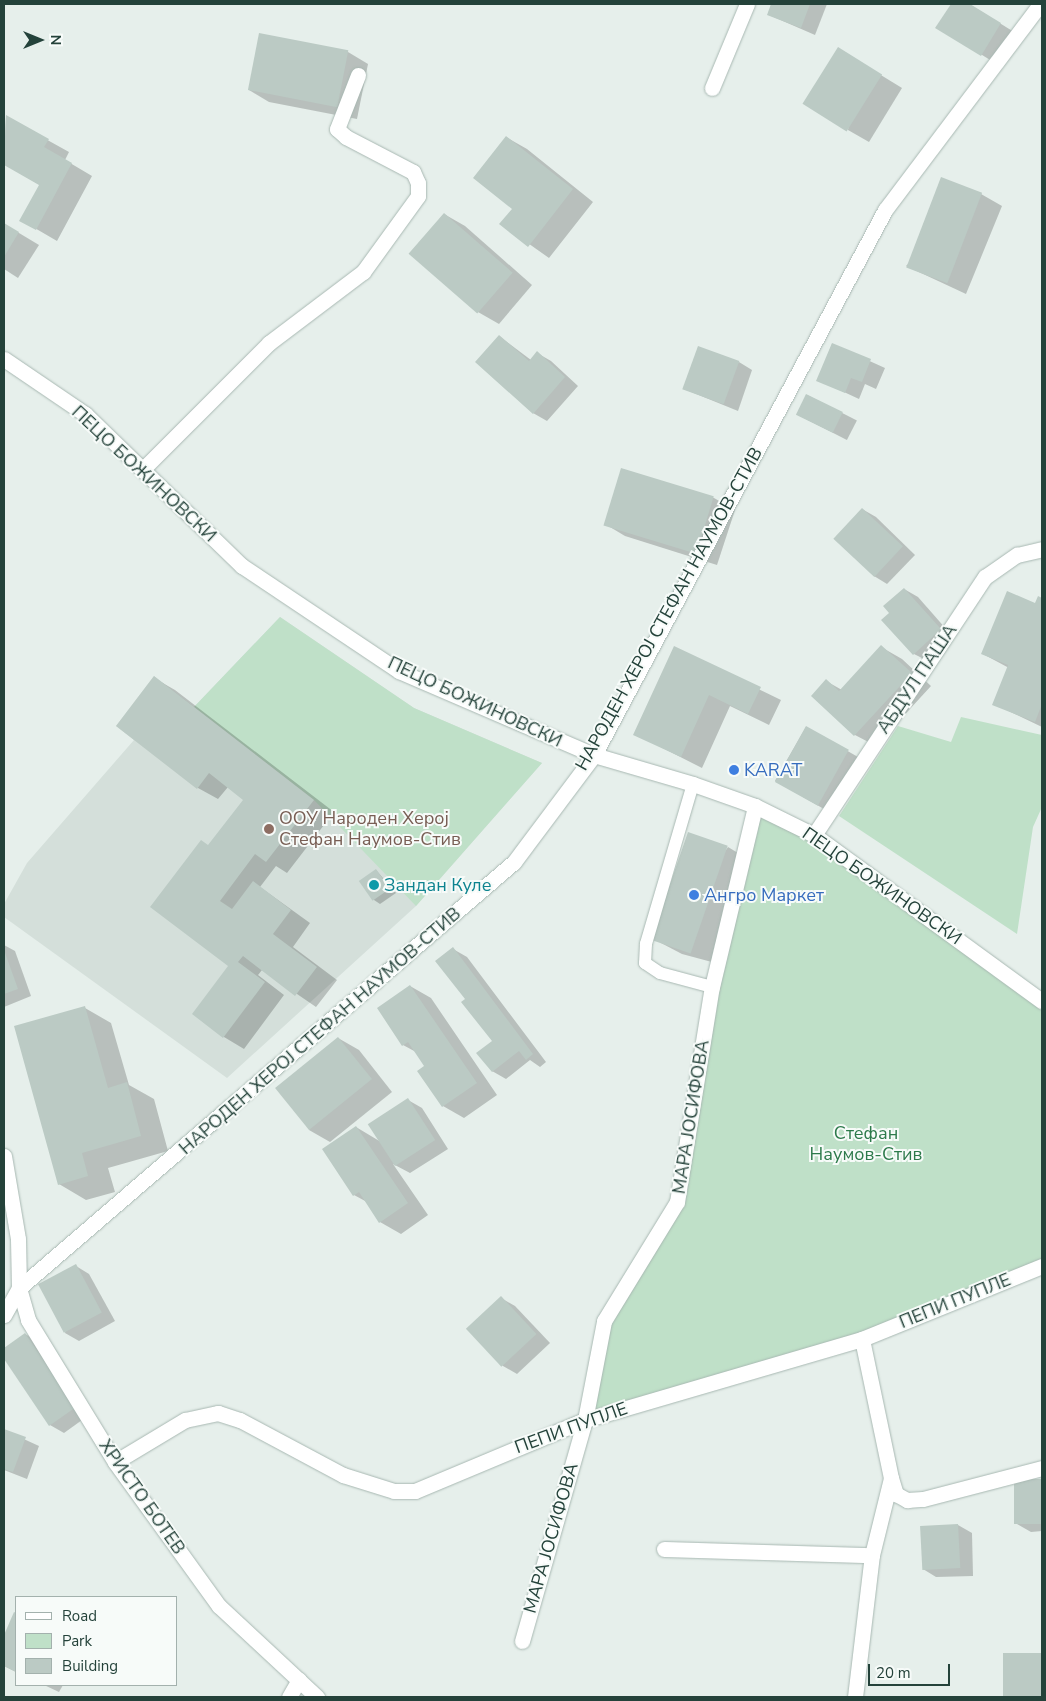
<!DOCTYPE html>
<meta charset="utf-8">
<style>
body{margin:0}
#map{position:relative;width:1046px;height:1701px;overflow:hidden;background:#e6efeb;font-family:"Nunito Sans",sans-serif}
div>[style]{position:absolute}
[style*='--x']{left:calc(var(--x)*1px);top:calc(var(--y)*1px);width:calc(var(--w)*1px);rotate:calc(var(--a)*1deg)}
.built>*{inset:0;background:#d4dfda}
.green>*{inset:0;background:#bfe0c8}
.shadow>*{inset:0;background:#0003;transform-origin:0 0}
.building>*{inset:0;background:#bbcac4;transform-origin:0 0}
.roads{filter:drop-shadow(0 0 1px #a8b8b2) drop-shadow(0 0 1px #a8b8b2)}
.service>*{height:12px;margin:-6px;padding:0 6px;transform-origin:6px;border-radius:6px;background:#fff}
.minor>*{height:15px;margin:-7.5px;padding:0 7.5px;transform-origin:7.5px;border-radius:7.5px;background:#fff}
.tertiary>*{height:15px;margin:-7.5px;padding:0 7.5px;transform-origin:7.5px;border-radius:7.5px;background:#fff}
.dots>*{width:14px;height:14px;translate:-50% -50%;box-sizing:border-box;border:2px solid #f7fbf9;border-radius:50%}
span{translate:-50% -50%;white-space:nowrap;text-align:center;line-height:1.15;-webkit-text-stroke:4px #f7fbf9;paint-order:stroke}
.street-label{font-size:18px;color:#24423a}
.shop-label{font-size:18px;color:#366cbe}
.left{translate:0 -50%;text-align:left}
.education-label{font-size:18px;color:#785e54}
.culture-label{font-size:18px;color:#0d838f}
.park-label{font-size:18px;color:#2d7a4b}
.frame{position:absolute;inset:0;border:5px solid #24423a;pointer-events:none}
.legend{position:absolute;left:15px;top:1596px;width:162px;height:90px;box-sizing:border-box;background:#f7fbf9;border:1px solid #a3b1ad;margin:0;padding:6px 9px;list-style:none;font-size:15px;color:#24423a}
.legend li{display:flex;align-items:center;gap:10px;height:25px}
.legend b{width:25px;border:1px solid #a3b1ad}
.north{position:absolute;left:15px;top:15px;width:50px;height:50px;-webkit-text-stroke:4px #f7fbf9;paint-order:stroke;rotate:90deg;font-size:14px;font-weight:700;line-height:20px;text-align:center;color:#24423a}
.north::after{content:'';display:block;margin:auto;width:18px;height:22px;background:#24423a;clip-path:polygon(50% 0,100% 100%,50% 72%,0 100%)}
.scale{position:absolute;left:868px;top:1664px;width:82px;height:22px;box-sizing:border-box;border:2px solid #24423a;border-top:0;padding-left:6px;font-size:15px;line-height:18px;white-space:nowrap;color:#24423a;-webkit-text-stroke:4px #f7fbf9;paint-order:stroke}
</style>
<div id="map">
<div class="built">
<div style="clip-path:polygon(280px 617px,414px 708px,542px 763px,416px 906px,227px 1078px,4px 917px,4px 904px,27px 863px,134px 740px,116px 726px,154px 676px,194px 707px)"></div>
</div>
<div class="green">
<div style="clip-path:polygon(280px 617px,414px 708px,542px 763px,416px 906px,314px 800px,194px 707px)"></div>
<div style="clip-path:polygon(961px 717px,1042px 735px,1042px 807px,1033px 827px,1017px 934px,839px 816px,898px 726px,951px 742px)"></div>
<div style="clip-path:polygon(755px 806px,814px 835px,1042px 1001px,1042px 1266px,862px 1339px,585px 1420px,604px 1321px,677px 1202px)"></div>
</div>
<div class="shadow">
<div style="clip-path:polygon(773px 4px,827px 4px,815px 35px,769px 15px)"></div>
<div style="clip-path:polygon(952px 4px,969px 4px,1014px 32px,995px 63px,937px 27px)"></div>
<div style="clip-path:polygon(260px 35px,348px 52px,368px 64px,357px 119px,269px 102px,249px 90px)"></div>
<div style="clip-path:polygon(858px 61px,902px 88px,869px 142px,848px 130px)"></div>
<div style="clip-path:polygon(6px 117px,69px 152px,65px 160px,92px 176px,57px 241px,21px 220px,40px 185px,4px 164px)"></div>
<div style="clip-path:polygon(506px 137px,527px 149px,593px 202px,549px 258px,501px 224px,513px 209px)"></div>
<div style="clip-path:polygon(981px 194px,1002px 206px,966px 294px,906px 266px)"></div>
<div style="clip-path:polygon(444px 214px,465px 226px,532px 285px,499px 324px,478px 312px,410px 253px)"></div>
<div style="clip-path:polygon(4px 224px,39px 245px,18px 278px,4px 269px)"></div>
<div style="clip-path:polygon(499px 336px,531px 360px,537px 353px,551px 361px,578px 386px,547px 421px,533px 413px)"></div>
<div style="clip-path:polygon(832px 344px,885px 368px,876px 389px,865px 384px,859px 399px,818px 380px)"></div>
<div style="clip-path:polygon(739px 362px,752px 370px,738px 411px,684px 389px)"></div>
<div style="left:807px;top:395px;width:56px;height:22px;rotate:27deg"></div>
<div style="clip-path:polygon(622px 469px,714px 498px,735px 510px,717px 565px,625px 536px,605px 524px)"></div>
<div style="clip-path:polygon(862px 509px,876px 517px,915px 555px,887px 584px,874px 576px)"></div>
<div style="clip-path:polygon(904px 589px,918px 597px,954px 638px,928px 661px,914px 654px)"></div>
<div style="clip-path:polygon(1038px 598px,1042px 599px,1042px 727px,994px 704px,1009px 668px,983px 654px,1035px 605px)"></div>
<div style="clip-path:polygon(881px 647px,902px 659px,931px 686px,876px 746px,855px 735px,826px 681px,842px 690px)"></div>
<div style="clip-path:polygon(674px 648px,781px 700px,769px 725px,730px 706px,702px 768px,635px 734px)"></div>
<div style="clip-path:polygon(154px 678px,175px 690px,334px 812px,287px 873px,276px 866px,260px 887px,310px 923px,293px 947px,337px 980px,316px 1007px,262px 970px,258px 975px,284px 995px,244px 1049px,224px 1037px,230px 966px,209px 846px,245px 800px,228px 787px,218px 799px,198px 788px)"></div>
<div style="left:806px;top:727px;width:64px;height:62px;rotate:30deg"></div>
<div style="clip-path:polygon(728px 847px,748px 859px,723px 965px,682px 954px,661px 943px)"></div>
<div style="clip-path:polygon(376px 870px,396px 893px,380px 904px,374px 900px)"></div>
<div style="clip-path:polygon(4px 945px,15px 951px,31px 996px,4px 1007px)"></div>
<div style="clip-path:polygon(453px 949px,467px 957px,546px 1062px,540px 1067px,530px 1060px,506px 1079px,492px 1071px,493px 1041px,467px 1000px)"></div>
<div style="clip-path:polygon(410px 986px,431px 998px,497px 1095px,464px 1118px,443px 1106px,426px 1067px,416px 1052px,403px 1045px)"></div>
<div style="clip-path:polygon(85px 1008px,111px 1023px,129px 1085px,154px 1099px,168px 1151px,108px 1168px,115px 1192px,86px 1200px,59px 1184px)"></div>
<div style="clip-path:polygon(338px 1038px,359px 1050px,392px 1092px,330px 1142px,309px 1130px)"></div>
<div style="clip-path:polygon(408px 1100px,422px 1108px,448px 1149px,410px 1173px,393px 1164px,428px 1215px,401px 1234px,380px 1222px,367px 1202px,354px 1195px,356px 1127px,381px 1142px)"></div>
<div style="clip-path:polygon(76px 1266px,89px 1274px,115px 1321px,79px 1341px,65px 1333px)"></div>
<div style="clip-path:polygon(501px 1298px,515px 1306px,550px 1343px,517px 1374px,503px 1366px,468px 1329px)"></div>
<div style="clip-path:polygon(25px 1334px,39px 1342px,89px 1415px,64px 1433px,50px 1425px,4px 1356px,4px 1349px)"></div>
<div style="clip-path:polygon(4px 1430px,39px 1446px,27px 1479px,4px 1470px)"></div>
<div style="clip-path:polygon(1042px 1480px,1042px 1531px,1031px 1532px,1017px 1524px,1015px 1481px)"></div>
<div style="clip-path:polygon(958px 1525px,972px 1533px,973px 1576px,936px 1577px,923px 1569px)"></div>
<div style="clip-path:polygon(15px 1614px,16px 1615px,16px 1672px,4px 1666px,4px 1638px)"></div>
<div style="left:1004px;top:1654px;width:38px;height:43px"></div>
<div style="clip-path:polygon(44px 1685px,63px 1685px,59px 1692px)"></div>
</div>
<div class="building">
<div style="clip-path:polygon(771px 4px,810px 4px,801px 28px,767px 15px)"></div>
<div style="clip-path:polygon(951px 4px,970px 4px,1001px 23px,981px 56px,935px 28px)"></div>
<div style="left:259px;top:33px;width:91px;height:58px;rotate:11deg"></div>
<div style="left:838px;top:47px;width:52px;height:67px;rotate:32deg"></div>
<div style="clip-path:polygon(6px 115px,49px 139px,44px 147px,72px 163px,36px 230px,19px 221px,39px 185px,4px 165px)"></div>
<div style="clip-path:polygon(506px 136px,573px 189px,528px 247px,499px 224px,512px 209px,473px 178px)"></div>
<div style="left:941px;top:177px;width:44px;height:97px;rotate:21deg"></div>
<div style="left:444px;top:213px;width:91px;height:54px;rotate:41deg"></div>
<div style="clip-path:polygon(4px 223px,19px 232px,4px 257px)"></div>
<div style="clip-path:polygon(499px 335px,529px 361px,537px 351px,565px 377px,533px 414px,475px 362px)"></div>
<div style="clip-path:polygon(832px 343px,871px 359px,862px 382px,851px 378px,845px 393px,816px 381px)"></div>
<div style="left:698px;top:346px;width:44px;height:46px;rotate:20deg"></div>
<div style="left:806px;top:394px;width:41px;height:23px;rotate:26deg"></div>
<div style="left:621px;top:468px;width:97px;height:60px;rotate:17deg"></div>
<div style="left:862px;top:508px;width:56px;height:42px;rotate:43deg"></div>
<div style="clip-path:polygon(904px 588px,941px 629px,913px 655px,881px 620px,889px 613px,883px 606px)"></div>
<div style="clip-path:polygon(1007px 591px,1035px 603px,1038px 596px,1042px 598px,1042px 704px,1035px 722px,992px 705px,1008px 665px,981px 654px)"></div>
<div style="clip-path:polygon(881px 645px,912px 673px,854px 736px,811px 696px,826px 679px,839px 691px)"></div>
<div style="clip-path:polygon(674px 646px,761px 687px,748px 714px,709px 695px,681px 757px,633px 735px)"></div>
<div style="clip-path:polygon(154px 676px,314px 800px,266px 862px,255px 854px,220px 901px,232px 909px,253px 881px,291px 910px,273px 934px,317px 967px,295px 996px,243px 956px,238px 962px,265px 982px,223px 1038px,192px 1014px,228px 966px,150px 907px,201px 840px,208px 845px,243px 800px,209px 773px,197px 789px,116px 726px)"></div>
<div style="left:806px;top:726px;width:49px;height:64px;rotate:29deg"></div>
<div style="left:688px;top:832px;width:42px;height:114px;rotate:19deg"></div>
<div style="left:376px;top:869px;width:24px;height:21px;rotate:55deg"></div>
<div style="clip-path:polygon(453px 947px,533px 1054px,526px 1060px,519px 1051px,492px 1072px,476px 1053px,492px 1041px,461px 1002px,465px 999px,435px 961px)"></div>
<div style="clip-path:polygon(4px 950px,18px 989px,4px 994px)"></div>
<div style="clip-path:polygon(410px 985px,477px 1083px,442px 1107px,417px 1071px,424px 1066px,408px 1042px,402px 1046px,377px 1008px)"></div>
<div style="clip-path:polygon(85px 1006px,108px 1088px,127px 1082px,141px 1136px,82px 1153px,88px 1176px,58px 1185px,14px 1026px)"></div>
<div style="left:338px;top:1037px;width:54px;height:81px;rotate:51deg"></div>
<div style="left:408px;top:1098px;width:50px;height:48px;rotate:57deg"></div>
<div style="clip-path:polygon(356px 1126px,408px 1203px,379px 1223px,359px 1192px,353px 1196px,322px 1149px)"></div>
<div style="left:76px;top:1264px;width:55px;height:43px;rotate:62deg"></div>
<div style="left:501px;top:1296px;width:52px;height:48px;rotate:47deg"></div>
<div style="clip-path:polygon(25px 1333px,76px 1407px,49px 1426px,4px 1359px,4px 1348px)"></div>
<div style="clip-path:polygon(4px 1429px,26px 1437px,13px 1472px,4px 1469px)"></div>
<div style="left:1042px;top:1479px;width:45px;height:28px;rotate:90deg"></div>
<div style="left:958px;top:1524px;width:44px;height:38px;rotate:87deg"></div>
<div style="clip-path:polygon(14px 1612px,16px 1613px,16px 1672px,4px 1666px,4px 1635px)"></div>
<div style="left:1003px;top:1653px;width:39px;height:44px"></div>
</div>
<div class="roads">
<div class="service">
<div style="--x:693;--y:784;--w:167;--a:106.4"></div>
<div style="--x:646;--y:944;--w:19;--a:93"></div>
<div style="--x:645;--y:963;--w:18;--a:34"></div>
<div style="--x:660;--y:973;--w:54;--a:15.1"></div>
</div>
<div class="minor">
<div style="--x:712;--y:88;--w:91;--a:-67.4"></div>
<div style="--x:4;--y:359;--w:98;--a:34.2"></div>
<div style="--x:85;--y:414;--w:219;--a:44.1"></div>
<div style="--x:242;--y:566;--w:189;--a:33.8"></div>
<div style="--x:399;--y:671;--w:212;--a:23.3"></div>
<div style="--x:594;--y:755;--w:103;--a:16.3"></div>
<div style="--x:693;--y:784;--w:66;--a:19.5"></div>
<div style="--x:755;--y:806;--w:66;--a:26.2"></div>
<div style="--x:814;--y:835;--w:282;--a:36.1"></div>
<div style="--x:142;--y:470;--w:180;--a:-45"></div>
<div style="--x:269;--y:343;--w:118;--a:-37.1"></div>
<div style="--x:363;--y:272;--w:94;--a:-54.1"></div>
<div style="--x:418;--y:196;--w:13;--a:-90"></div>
<div style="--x:418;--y:183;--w:12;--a:-114"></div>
<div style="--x:413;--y:172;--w:76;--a:-152.4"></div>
<div style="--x:346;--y:137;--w:12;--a:-138"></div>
<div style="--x:337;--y:129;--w:58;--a:-68.7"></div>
<div style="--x:814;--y:835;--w:310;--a:-56.5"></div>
<div style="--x:985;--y:577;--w:39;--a:-35"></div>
<div style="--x:1017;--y:555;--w:26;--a:-13"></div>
<div style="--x:4;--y:1156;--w:84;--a:80.4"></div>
<div style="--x:18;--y:1239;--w:49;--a:88.8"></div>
<div style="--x:19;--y:1288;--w:33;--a:74"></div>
<div style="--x:28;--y:1320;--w:167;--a:58.5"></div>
<div style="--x:115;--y:1462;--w:178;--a:54.2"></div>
<div style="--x:219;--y:1606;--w:134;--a:42.9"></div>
<div style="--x:115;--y:1462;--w:82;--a:-31"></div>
<div style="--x:185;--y:1420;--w:34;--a:-12"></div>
<div style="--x:218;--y:1413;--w:23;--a:18"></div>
<div style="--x:240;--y:1420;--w:117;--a:28.1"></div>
<div style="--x:343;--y:1475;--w:53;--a:17.4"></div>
<div style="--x:394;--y:1491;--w:21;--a:0"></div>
<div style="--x:415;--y:1491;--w:184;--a:-22.7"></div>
<div style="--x:585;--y:1420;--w:289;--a:-16.3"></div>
<div style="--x:862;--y:1339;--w:194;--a:-22.1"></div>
<div style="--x:891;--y:1478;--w:17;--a:73"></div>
<div style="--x:896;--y:1494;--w:13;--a:29"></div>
<div style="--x:907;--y:1500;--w:16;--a:-4"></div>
<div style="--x:923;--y:1499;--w:123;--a:-14.6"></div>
<div style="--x:664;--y:1549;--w:208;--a:1.7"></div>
<div style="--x:522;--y:1641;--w:230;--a:-74.1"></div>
<div style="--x:585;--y:1420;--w:101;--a:-79.1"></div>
<div style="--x:604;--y:1321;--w:140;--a:-58.5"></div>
<div style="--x:677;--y:1202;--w:218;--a:-80.8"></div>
<div style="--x:712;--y:987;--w:186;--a:-76.6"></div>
<div style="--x:289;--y:1697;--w:20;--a:-60"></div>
<div style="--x:855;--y:1697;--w:143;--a:-83.2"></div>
<div style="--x:872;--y:1555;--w:79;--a:-76.1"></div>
<div style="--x:891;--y:1478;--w:142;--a:-101.8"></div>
</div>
<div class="tertiary">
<div style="--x:4;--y:1315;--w:31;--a:-61"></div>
<div style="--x:19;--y:1288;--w:653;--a:-40.72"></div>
<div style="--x:514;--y:862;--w:134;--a:-53.2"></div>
<div style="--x:594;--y:755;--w:618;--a:-61.9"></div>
<div style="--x:885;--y:210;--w:258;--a:-53"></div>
</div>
</div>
<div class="dots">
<div style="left:734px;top:770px;background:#3f7fe0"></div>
<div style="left:269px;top:829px;background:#8d6e63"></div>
<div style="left:374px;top:885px;background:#0f9aa8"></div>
<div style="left:694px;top:895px;background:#3f7fe0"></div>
</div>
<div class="street-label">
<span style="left:144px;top:474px;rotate:43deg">ПЕЦО БОЖИНОВСКИ</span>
<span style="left:669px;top:609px;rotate:-61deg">НАРОДЕН ХЕРОЈ СТЕФАН НАУМОВ-СТИВ</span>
<span style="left:917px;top:679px;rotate:-56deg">АБДУЛ ПАША</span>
<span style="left:475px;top:702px;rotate:25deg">ПЕЦО БОЖИНОВСКИ</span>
<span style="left:882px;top:886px;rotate:35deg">ПЕЦО БОЖИНОВСКИ</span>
<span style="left:320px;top:1031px;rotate:-41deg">НАРОДЕН ХЕРОЈ СТЕФАН НАУМОВ-СТИВ</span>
<span style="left:691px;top:1117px;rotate:-81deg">МАРА ЈОСИФОВА</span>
<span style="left:955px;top:1301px;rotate:-22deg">ПЕПИ ПУПЛЕ</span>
<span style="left:571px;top:1428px;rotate:-20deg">ПЕПИ ПУПЛЕ</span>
<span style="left:142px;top:1497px;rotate:55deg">ХРИСТО БОТЕВ</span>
<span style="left:551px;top:1538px;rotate:-74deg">МАРА ЈОСИФОВА</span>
</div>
<div class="shop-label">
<span class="left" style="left:744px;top:770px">KARAT</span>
<span class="left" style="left:704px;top:895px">Ангро Маркет</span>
</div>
<div class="education-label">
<span class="left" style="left:279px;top:829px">ООУ Народен Херој<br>Стефан Наумов-Стив</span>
</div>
<div class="culture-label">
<span class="left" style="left:384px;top:885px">Зандан Куле</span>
</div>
<div class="park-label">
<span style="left:866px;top:1144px">Стефан<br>Наумов-Стив</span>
</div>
<div class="frame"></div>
<ul class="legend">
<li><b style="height:6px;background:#fff"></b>Road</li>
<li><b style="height:14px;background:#bfe0c8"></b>Park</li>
<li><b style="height:14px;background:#bbcac4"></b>Building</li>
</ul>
<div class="north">N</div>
<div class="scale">20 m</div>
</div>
